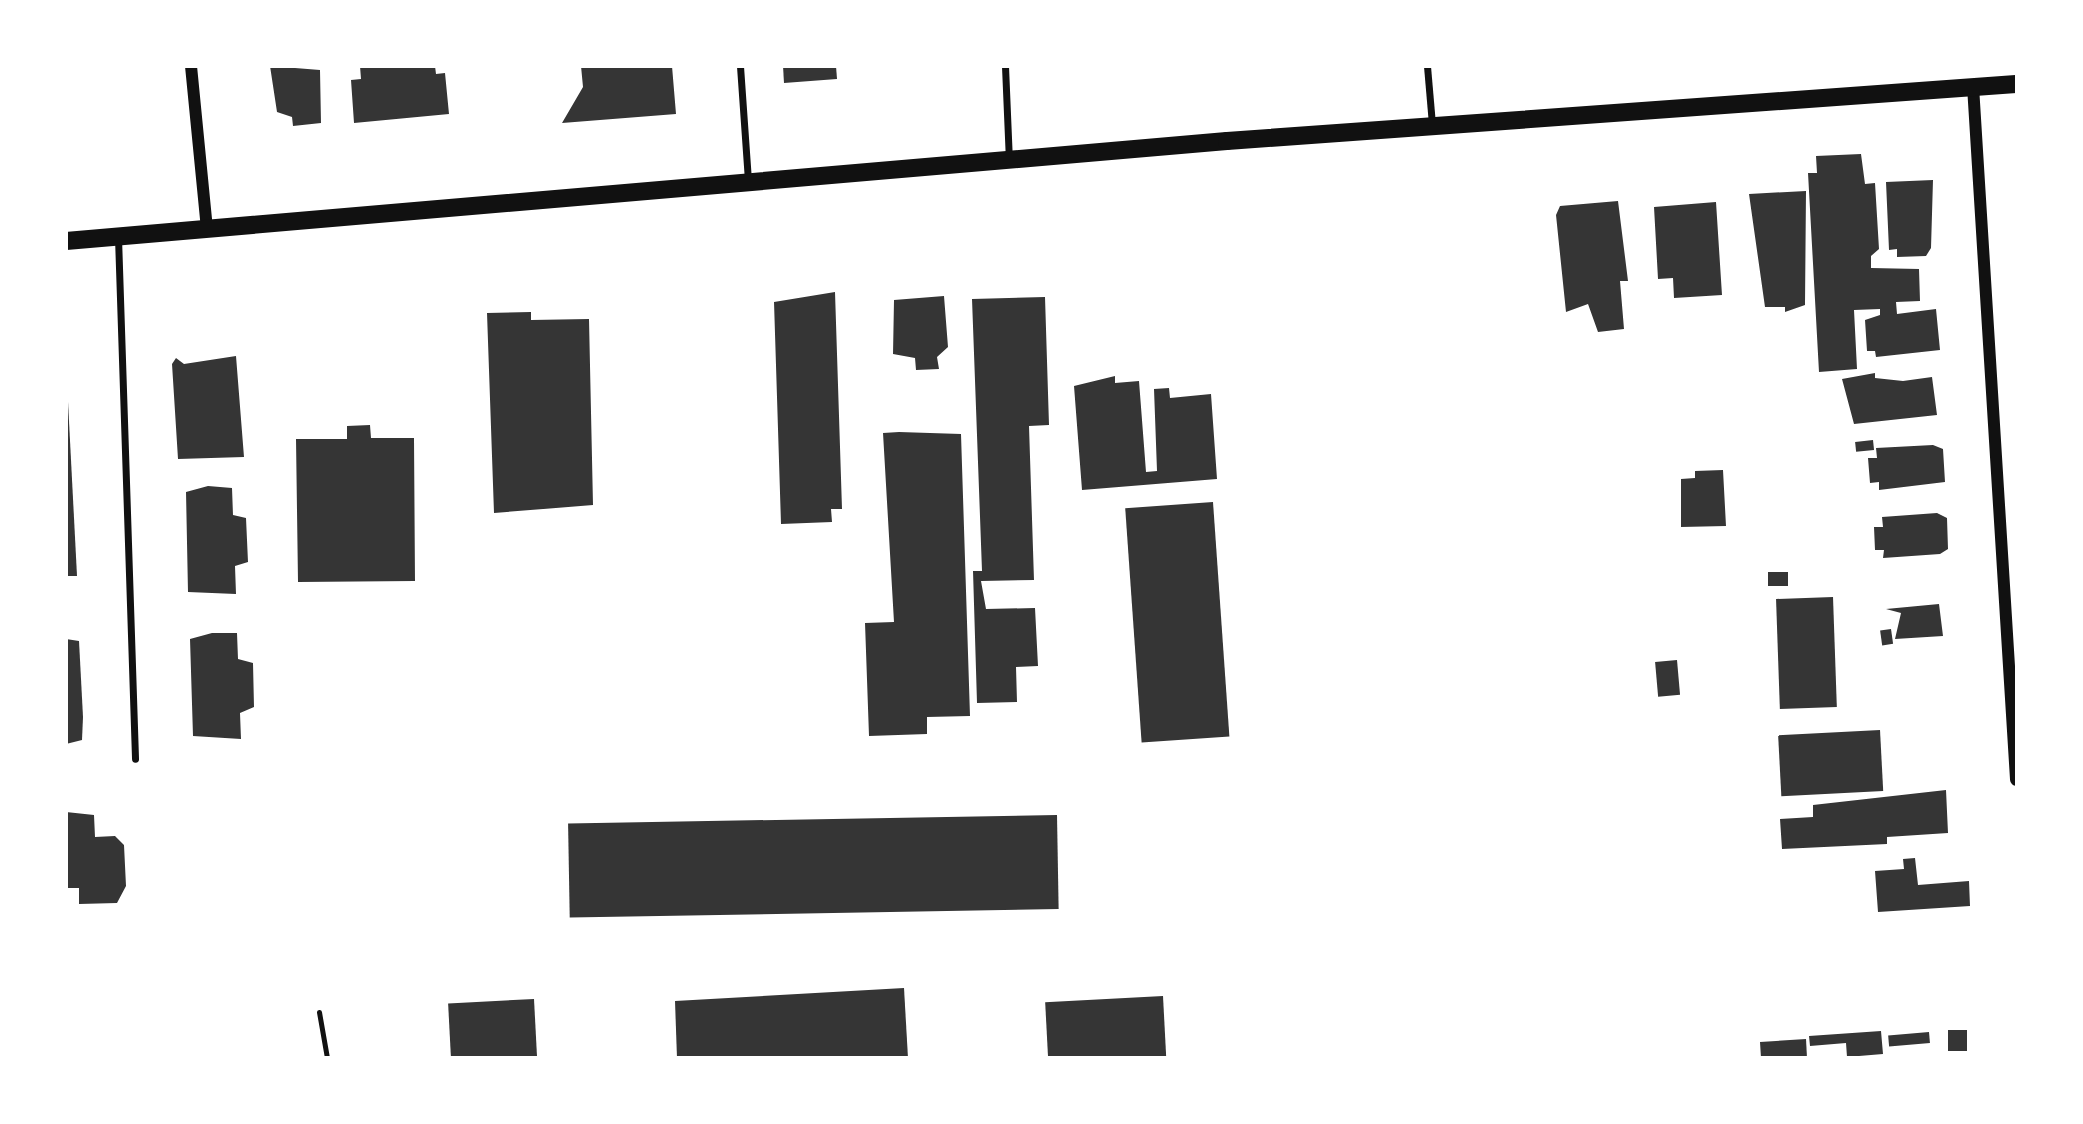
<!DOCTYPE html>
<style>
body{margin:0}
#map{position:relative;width:2083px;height:1124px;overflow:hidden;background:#fff;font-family:Figtree,sans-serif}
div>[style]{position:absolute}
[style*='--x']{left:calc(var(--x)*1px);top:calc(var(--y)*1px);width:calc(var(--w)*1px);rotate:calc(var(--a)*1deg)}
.building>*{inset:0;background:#353535;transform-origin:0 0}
.service>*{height:5px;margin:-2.5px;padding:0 2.5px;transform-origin:2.5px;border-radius:2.5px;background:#111}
.minor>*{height:7px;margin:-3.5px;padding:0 3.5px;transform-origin:3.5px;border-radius:3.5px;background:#111}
.tertiary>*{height:12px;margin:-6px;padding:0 6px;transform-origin:6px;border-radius:6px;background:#111}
.primary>*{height:18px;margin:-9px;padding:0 9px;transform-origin:9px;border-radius:9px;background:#111}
span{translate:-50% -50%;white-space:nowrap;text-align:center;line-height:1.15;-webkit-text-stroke:7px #fff;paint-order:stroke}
.frame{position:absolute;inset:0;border:68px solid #fff;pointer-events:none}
</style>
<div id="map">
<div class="building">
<div style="clip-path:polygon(270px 66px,320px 70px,321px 123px,293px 126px,292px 117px,277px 112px)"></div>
<div style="clip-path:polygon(360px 66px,435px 66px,436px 74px,445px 73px,449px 114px,354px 123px,351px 80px,361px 79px)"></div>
<div style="clip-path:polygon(581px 66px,672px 66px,676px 114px,562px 123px,583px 87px)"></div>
<div style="clip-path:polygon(783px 66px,836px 66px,837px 79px,784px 83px)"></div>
<div style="clip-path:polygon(1861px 154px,1865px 184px,1875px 183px,1879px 249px,1871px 256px,1871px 268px,1919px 269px,1920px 301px,1896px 302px,1897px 314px,1936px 309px,1940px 350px,1876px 357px,1875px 351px,1867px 351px,1865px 320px,1880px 315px,1880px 309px,1854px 310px,1857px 369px,1819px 372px,1808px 173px,1817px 173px,1816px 156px)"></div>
<div style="clip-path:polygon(1933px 180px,1931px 248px,1926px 256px,1897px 257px,1897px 249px,1889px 250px,1886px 182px)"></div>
<div style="clip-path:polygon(1806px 191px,1805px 305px,1785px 312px,1785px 307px,1765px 307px,1749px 194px)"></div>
<div style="clip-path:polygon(1618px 201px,1628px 281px,1620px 281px,1624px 329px,1598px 332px,1588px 304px,1566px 312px,1556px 215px,1560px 206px)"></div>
<div style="clip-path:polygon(1716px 202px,1722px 295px,1674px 298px,1673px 278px,1658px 279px,1654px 207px)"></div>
<div style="clip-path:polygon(835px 292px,842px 509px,831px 509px,832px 522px,781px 524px,774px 302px)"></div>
<div style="clip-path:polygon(944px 296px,948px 347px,937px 357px,939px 369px,916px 370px,915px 358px,893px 354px,894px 300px)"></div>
<div style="clip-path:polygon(1045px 297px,1049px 425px,1029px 426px,1034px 580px,981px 581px,986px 609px,1035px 608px,1038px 666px,1016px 667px,1017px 702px,977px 703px,973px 571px,982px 571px,972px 299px)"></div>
<div style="clip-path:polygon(531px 312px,531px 320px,589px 319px,593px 505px,494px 513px,487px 313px)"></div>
<div style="clip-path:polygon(236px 356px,244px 457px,178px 459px,172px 364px,176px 358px,184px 364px)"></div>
<div style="clip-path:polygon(66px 363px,77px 576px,66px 576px)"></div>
<div style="clip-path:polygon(1875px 373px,1875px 378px,1903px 381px,1932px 377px,1937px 415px,1854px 424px,1842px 379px)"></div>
<div style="clip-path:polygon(1115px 376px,1115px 383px,1139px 381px,1146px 472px,1157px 471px,1154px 389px,1169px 388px,1170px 398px,1211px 394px,1217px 479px,1082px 490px,1074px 386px)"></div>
<div style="clip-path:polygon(370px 425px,371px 438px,414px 438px,415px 581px,298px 582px,296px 439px,347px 439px,347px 426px)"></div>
<div style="clip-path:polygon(899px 432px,961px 434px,970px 716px,927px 717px,927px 734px,869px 736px,865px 623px,894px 622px,883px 433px)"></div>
<div style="left:1873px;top:440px;width:10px;height:18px;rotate:84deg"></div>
<div style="clip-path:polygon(1933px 445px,1943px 449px,1945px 482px,1879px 490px,1879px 482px,1870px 483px,1868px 458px,1877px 458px,1876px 448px)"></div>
<div style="clip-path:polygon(1723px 470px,1726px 526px,1681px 527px,1681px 479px,1695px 478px,1695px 471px)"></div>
<div style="clip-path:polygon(208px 486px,232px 488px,233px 515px,246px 518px,248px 562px,235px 566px,236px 594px,188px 592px,186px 492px)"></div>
<div style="left:1213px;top:502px;width:235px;height:88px;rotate:86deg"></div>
<div style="clip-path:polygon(1937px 513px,1947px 518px,1948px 549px,1940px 554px,1883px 558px,1884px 550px,1875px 550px,1874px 527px,1883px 527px,1882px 517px)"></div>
<div style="left:1768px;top:572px;width:20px;height:14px"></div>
<div style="left:1833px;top:597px;width:110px;height:57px;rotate:88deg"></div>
<div style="clip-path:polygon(1939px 604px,1943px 636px,1895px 639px,1901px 613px,1886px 609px)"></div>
<div style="left:1891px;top:629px;width:15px;height:11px;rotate:82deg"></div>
<div style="clip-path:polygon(212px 633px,237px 633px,238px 659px,253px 663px,254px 707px,240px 713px,241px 739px,193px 736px,190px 639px)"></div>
<div style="clip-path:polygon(66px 639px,79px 641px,83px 717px,82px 740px,66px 744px)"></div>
<div style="left:1677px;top:660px;width:35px;height:22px;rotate:85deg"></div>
<div style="left:1880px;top:730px;width:61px;height:102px;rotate:87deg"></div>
<div style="clip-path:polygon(1946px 790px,1948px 833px,1887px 837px,1887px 844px,1782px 849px,1780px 819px,1813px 817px,1813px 805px)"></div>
<div style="clip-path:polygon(66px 812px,94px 815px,95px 837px,115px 836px,124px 845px,126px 886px,117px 903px,79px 904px,79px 888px,66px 888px)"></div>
<div style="left:1057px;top:815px;width:94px;height:489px;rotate:89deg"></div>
<div style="clip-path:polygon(1915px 858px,1918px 885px,1969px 881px,1970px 906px,1878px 912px,1875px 871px,1904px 869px,1903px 859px)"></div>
<div style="clip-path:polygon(904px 988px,908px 1058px,677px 1058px,675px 1001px)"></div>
<div style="left:1163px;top:996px;width:62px;height:118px;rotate:87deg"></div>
<div style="left:534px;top:999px;width:59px;height:86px;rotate:87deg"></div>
<div style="left:1948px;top:1030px;width:19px;height:21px"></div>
<div style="clip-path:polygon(1881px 1031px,1883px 1054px,1847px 1057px,1846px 1043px,1810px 1046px,1809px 1036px)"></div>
<div style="left:1929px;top:1032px;width:11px;height:41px;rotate:85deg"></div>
<div style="clip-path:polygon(1806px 1039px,1807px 1058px,1761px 1058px,1760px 1042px)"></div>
</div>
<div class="service">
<div style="--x:319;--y:1012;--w:47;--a:80.1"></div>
</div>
<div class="minor">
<div style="--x:740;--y:66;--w:115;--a:86"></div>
<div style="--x:1005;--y:66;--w:94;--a:87.6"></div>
<div style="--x:1427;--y:66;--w:58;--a:85.1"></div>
<div style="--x:118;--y:237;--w:522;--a:88.13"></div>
</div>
<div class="tertiary">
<div style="--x:191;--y:66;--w:164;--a:84.4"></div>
<div style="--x:1973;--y:86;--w:695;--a:86.45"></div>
</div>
<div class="primary">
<div style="--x:66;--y:241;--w:1165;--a:-4.92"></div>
<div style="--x:1227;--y:141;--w:791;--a:-4.13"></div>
</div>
<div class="frame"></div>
</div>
